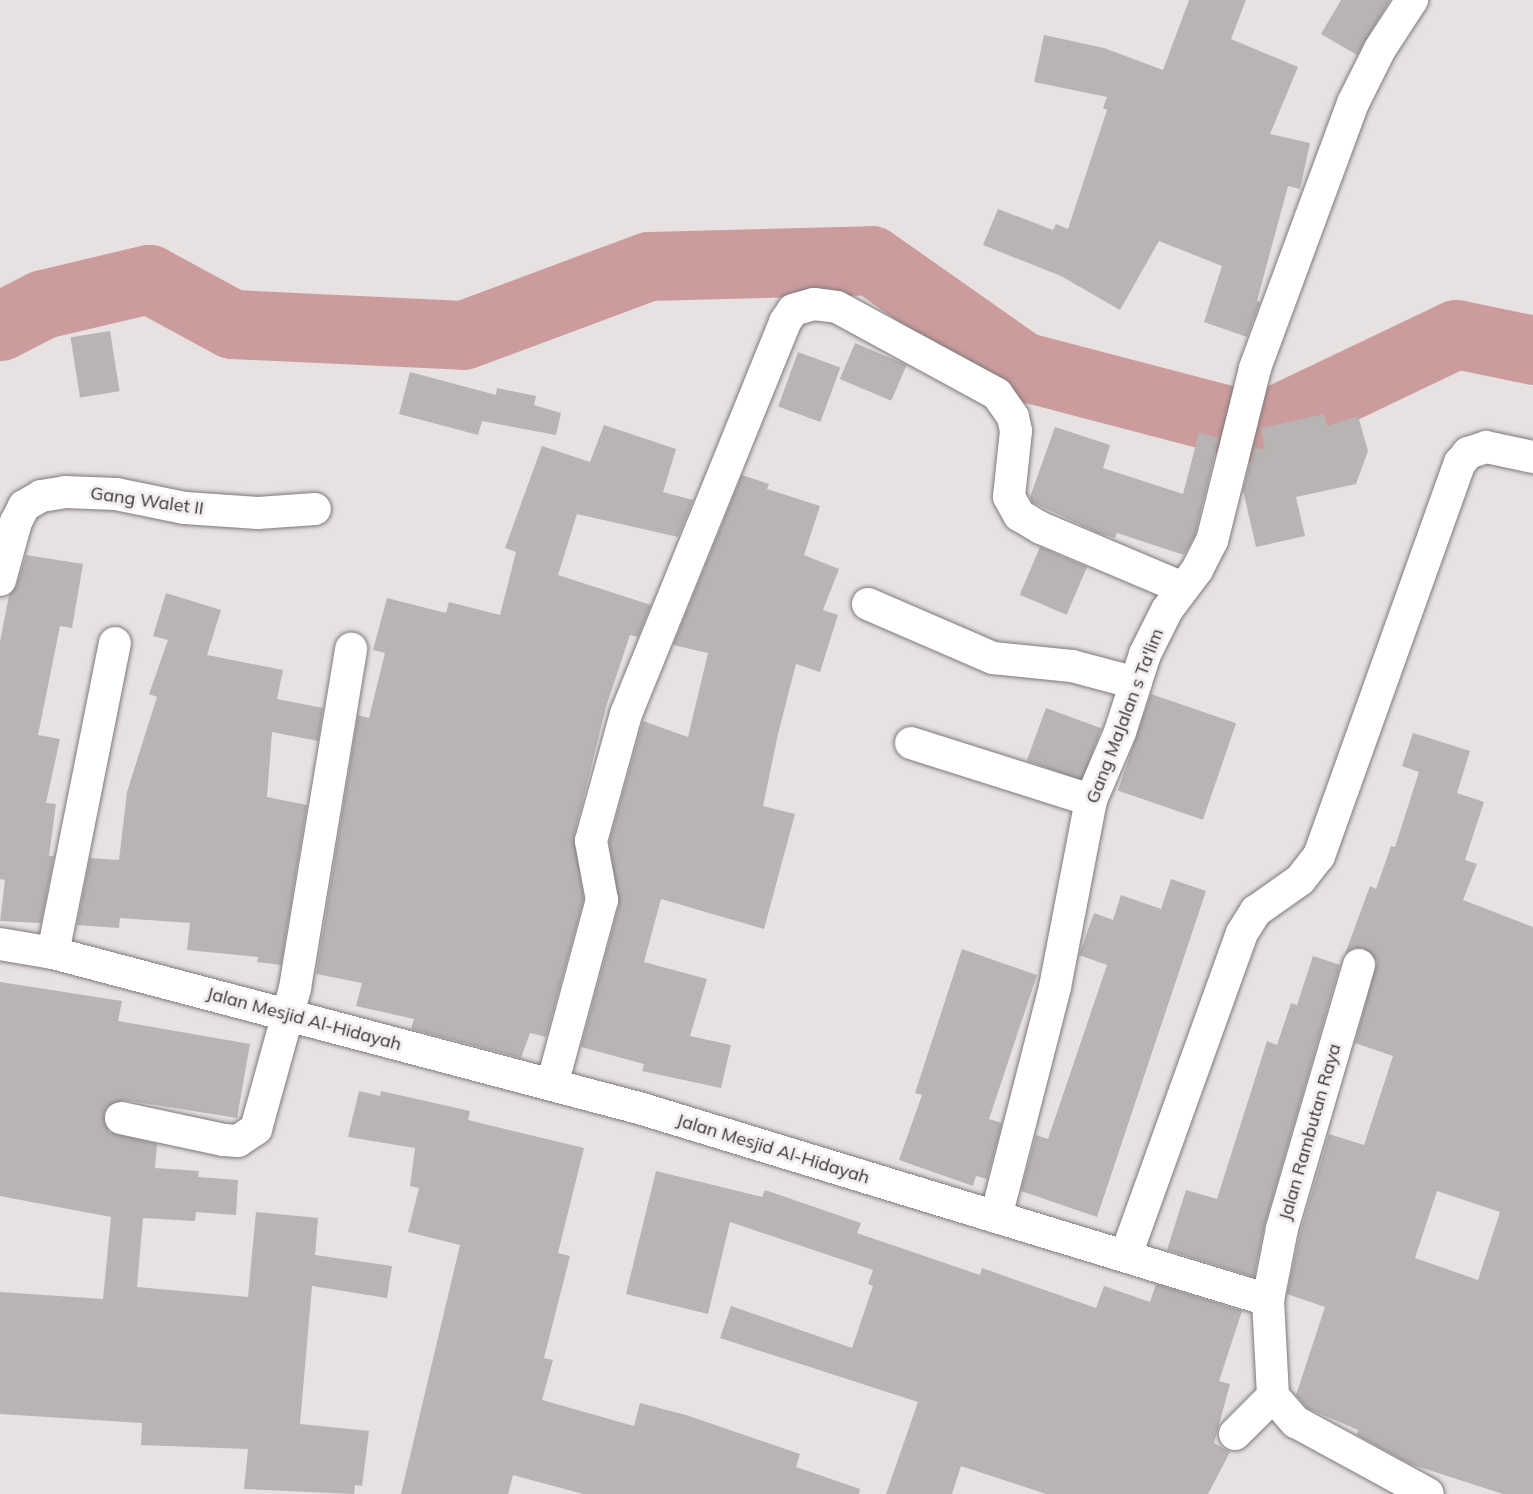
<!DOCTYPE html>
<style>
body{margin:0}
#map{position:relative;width:1533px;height:1494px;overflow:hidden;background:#e7e1e1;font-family:Mulish,sans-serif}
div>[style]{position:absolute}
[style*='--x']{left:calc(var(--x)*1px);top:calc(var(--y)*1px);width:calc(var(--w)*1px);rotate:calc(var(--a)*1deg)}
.river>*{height:69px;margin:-34.5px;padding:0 34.5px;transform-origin:34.5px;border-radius:34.5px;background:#cc9c9d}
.building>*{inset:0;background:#b9b4b4;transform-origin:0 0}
.roads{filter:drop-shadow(0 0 2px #7f7a7a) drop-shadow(0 0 2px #7f7a7a)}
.street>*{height:32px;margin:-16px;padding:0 16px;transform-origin:16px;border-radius:16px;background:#fff}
span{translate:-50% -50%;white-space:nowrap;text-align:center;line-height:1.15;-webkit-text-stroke:6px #f4efef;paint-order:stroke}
.street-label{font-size:18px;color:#393737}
</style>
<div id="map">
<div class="river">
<div style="--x:0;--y:326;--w:48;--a:-27.1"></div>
<div style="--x:43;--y:304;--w:109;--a:-13.3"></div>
<div style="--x:149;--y:279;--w:94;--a:28.5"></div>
<div style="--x:232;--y:324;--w:231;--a:2.7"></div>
<div style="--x:463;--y:335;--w:198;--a:-20.4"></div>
<div style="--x:649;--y:266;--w:222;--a:-1.5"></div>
<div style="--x:871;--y:260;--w:184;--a:35.1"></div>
<div style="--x:1022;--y:366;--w:245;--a:14.7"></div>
<div style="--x:1259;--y:428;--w:218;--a:-25.5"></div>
<div style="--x:1456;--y:334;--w:79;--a:11.7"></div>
</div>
<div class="building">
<div style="clip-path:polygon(1189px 0,1246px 0,1231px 39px,1298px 67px,1270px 134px,1310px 143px,1300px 189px,1288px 186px,1257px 301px,1260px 302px,1247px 337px,1204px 322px,1222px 266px,1159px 241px,1120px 310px,1061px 276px,983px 245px,998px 209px,1053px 230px,1056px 224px,1068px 229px,1107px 110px,1103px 108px,1107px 97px,1034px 82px,1044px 35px,1104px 48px,1163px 70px)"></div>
<div style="clip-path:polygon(1341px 0,1390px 0,1357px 55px,1321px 34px)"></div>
<div style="left:110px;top:331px;width:61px;height:40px;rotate:81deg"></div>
<div style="left:855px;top:343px;width:56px;height:39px;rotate:23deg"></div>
<div style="left:798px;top:352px;width:45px;height:58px;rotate:20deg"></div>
<div style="clip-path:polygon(410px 372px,496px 395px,497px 388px,536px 396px,534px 405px,561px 413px,556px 435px,482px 421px,478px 435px,399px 414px)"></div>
<div style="clip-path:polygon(1324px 414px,1327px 426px,1358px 416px,1368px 451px,1356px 484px,1296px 497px,1305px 536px,1256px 547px,1243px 490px,1254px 447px,1265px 450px,1261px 428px)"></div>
<div style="clip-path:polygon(604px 425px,676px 449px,663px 492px,693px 500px,678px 537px,577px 514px,558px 575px,651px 605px,638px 637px,630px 635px,606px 707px,574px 836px,584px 899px,546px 1037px,530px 1033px,521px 1058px,411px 1029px,414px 1019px,356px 1006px,362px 983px,316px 974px,358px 715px,369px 718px,385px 653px,373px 650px,387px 598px,446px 613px,449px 602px,500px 615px,516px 552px,505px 548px,542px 446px,590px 462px)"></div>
<div style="clip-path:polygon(1055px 427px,1110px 445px,1103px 468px,1183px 494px,1199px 433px,1219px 438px,1195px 535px,1184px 555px,1117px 533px,1115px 538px,1098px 533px,1032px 502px,1030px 497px)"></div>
<div style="clip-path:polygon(742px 475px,769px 484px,767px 489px,820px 506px,804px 555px,839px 569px,823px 610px,838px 615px,820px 672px,796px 664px,778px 734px,763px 806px,795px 814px,764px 929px,661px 899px,644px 962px,707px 979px,690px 1036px,731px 1045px,721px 1088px,642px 1071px,644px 1064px,581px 1047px,619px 905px,609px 842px,643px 721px,688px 737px,708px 653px,673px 645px)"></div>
<div style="left:1040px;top:547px;width:51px;height:52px;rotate:23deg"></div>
<div style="clip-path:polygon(26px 555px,83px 564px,72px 628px,60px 626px,38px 735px,60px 739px,46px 803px,56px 804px,49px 856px,54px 856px,41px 923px,0 921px,5px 880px,0 879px,0 642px,9px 595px,17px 585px)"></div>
<div style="clip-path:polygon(166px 593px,221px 610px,207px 655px,283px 670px,277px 699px,323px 708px,318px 741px,272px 732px,267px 797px,307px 805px,281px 965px,257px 962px,258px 957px,187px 950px,190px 923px,120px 918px,119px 928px,77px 925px,90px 858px,119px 860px,127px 792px,157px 697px,149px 694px,168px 640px,153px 636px)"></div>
<div style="left:1151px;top:694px;width:90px;height:102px;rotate:19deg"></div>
<div style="left:1046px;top:708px;width:59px;height:56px;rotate:20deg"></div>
<div style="clip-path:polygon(evenodd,1413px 733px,1470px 751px,1457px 793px,1484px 802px,1465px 860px,1477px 864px,1463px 900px,1533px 927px,1533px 1494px,1503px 1494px,1410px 1464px,1357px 1435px,1358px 1430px,1307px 1408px,1296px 1395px,1325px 1307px,1287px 1294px,1300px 1233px,1329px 1134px,1364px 1145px,1393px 1056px,1355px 1043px,1377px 961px,1363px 948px,1354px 948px,1345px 954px,1370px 886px,1376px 889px,1391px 846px,1395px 847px,1419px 772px,1402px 766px,1413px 733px,1437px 1191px,1500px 1212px,1478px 1280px,1415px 1258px,1437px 1191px)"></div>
<div style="clip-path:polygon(1171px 879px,1206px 891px,1097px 1217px,1021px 1191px,1036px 1135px,1048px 1139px,1107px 965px,1079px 955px,1094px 913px,1113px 920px,1121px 895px,1161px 909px)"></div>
<div style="clip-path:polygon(962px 949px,1037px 975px,989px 1119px,1002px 1123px,987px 1179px,976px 1176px,973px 1186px,899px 1160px,922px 1095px,915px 1093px)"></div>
<div style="clip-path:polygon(1313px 956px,1340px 965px,1265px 1224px,1254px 1277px,1167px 1250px,1186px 1190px,1217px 1199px,1267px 1041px,1277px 1045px,1291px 1003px,1297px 1005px)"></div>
<div style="clip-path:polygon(0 982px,122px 1001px,118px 1021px,250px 1044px,237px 1118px,124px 1100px,108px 1106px,104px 1114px,109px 1132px,157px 1144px,155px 1168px,199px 1171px,198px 1177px,238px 1180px,236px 1215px,196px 1212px,195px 1221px,143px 1218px,137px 1287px,248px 1297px,256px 1212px,318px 1218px,315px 1255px,392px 1266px,387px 1298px,312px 1286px,300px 1424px,369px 1431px,362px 1486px,355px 1485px,354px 1494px,244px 1489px,248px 1449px,141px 1445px,142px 1423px,0 1414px,0 1292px,103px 1299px,111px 1217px,0 1196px)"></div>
<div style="clip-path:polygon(359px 1091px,380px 1096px,381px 1091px,470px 1111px,468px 1120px,584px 1148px,558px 1253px,570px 1256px,544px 1358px,553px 1360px,542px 1400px,634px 1426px,640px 1403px,686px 1415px,800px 1454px,796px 1467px,860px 1489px,859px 1494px,583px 1494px,513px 1475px,508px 1494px,401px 1494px,460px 1245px,408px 1232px,419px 1188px,410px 1186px,415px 1148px,348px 1137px)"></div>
<div style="clip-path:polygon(656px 1171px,762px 1197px,765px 1190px,861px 1223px,857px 1233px,980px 1275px,982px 1268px,1096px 1308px,1104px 1286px,1150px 1302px,1156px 1284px,1242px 1311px,1219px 1381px,1230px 1384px,1214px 1443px,1230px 1452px,1208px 1494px,1046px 1494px,961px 1466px,952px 1494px,886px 1494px,918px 1402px,720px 1338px,731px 1306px,852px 1348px,873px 1286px,868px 1284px,873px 1270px,730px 1222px,708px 1314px,626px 1294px)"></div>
</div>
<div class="roads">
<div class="street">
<div style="--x:0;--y:580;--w:60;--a:-74.6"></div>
<div style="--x:16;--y:522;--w:18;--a:-63"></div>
<div style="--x:24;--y:506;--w:20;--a:-30"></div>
<div style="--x:41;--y:496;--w:24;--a:-9"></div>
<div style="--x:65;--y:492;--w:51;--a:2.2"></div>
<div style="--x:116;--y:494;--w:70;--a:11.5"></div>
<div style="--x:185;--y:508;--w:73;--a:3.9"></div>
<div style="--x:258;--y:513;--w:57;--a:-4"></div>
<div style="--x:868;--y:604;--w:136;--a:23.4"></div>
<div style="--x:993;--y:658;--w:79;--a:5.8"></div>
<div style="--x:1072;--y:666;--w:66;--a:14.9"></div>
<div style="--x:911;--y:743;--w:189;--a:17.6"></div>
<div style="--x:0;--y:944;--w:54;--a:9.6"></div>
<div style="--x:53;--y:953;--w:606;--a:14.82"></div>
<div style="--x:639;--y:1108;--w:658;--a:16.97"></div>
<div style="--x:53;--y:953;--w:316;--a:-78.7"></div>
<div style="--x:1359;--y:965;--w:275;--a:106.3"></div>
<div style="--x:1282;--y:1229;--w:72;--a:101.2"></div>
<div style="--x:1268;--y:1300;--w:96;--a:87"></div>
<div style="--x:1273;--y:1396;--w:35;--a:49"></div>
<div style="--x:1296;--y:1422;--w:150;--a:28.6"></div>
<div style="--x:552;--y:1085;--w:192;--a:-74.9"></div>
<div style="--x:602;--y:900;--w:60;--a:-100.6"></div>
<div style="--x:591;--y:841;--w:132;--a:-74.6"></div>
<div style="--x:626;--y:714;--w:423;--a:-67.9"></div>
<div style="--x:785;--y:322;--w:14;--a:-56"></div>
<div style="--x:793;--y:310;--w:22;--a:-16"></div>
<div style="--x:814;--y:304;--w:23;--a:7"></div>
<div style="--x:837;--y:307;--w:182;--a:28.5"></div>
<div style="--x:997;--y:394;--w:28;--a:55"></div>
<div style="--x:1013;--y:417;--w:14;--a:78"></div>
<div style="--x:1016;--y:431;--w:66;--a:96.1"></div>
<div style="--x:1009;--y:497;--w:21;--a:61"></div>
<div style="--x:1019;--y:515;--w:26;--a:31"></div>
<div style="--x:1041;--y:528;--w:154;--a:22.9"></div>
<div style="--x:121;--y:1118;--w:105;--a:12.1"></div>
<div style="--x:224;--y:1140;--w:14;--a:4"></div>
<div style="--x:238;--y:1141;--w:22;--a:-34"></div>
<div style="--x:256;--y:1129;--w:146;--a:-74.5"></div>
<div style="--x:295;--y:988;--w:344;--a:-80.6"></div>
<div style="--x:996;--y:1217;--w:237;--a:-75.6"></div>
<div style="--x:1055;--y:987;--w:190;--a:-79.1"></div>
<div style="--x:1091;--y:800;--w:74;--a:-66.9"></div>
<div style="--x:1120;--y:732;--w:82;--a:-72.2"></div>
<div style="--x:1145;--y:654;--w:49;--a:-63.4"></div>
<div style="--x:1167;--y:610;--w:50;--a:-53.1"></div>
<div style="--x:1197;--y:570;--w:33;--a:-63"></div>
<div style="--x:1212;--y:541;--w:178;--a:-76"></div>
<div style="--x:1255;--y:368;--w:283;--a:-69.7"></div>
<div style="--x:1353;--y:103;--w:60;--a:-63.4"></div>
<div style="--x:1380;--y:49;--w:59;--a:-56.9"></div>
<div style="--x:1126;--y:1255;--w:342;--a:-70.2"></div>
<div style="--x:1242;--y:933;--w:26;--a:-58"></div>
<div style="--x:1256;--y:911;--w:54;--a:-35.2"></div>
<div style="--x:1300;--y:880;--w:31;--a:-52"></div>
<div style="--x:1319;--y:856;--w:418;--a:-70.3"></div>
<div style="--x:1460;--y:463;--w:13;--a:-51"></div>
<div style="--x:1468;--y:453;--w:19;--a:-18"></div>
<div style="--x:1486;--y:447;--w:48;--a:12"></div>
<div style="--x:1235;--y:1434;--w:54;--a:-45"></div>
</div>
</div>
<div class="street-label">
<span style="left:147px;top:501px;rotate:8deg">Gang Walet II</span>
<span style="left:1125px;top:716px;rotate:-69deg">Gang MaJalan s Ta'lim</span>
<span style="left:304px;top:1019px;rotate:15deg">Jalan Mesjid Al-Hidayah</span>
<span style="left:1310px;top:1132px;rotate:-74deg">Jalan Rambutan Raya</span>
<span style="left:773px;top:1149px;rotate:17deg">Jalan Mesjid Al-Hidayah</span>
</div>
</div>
